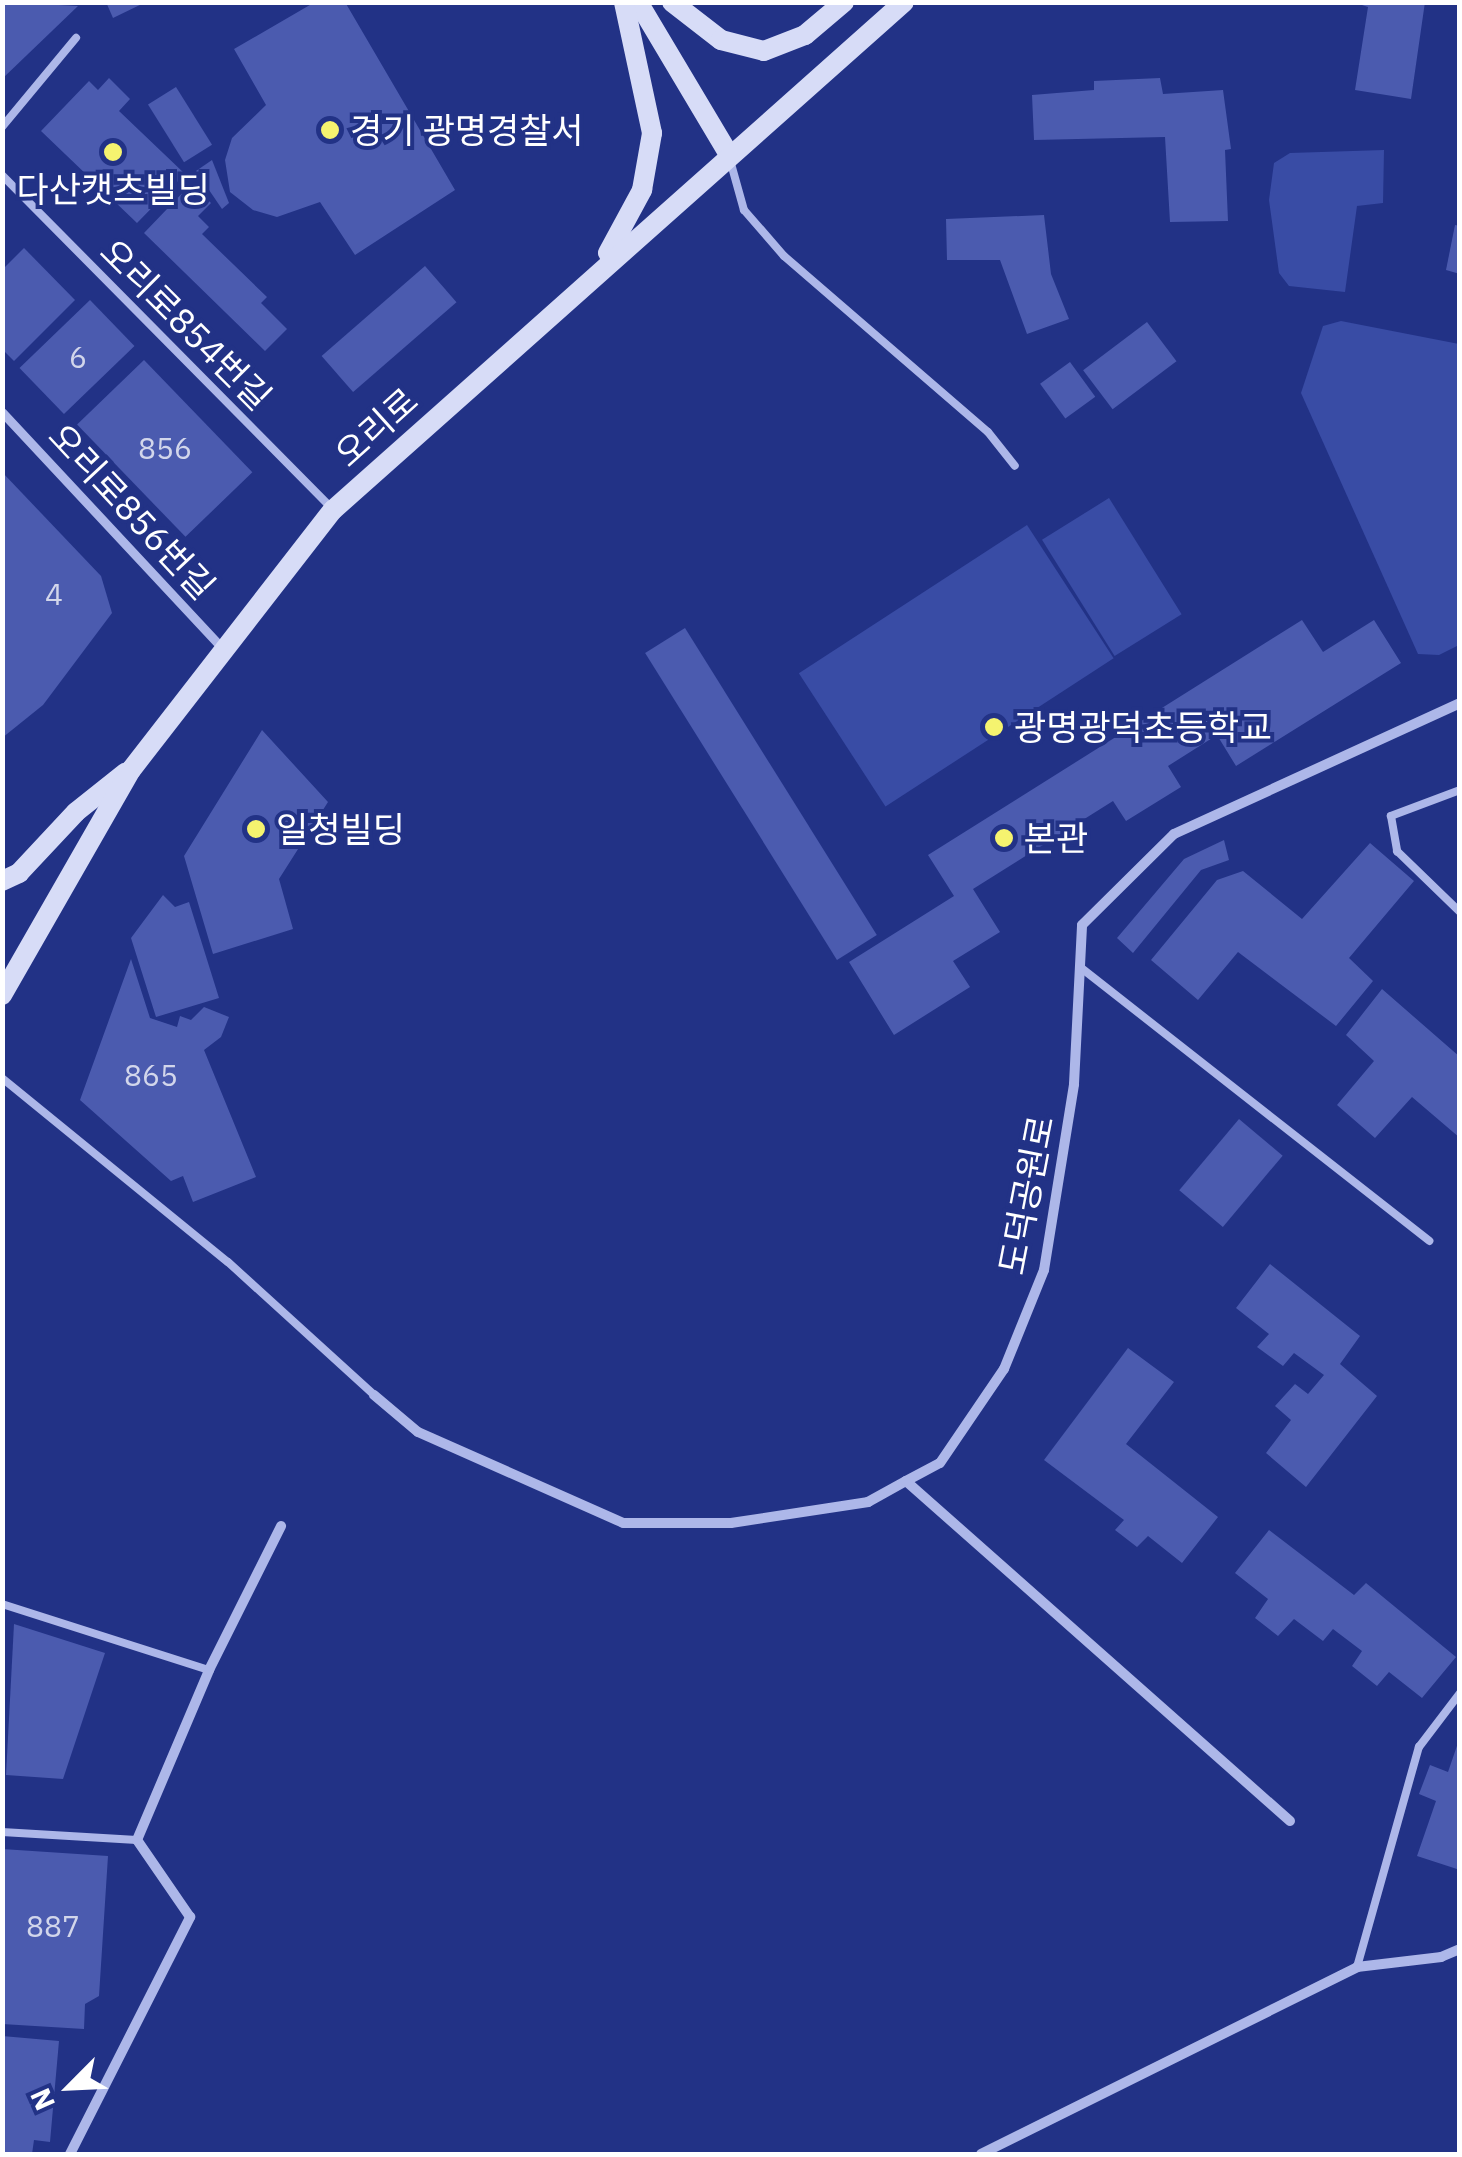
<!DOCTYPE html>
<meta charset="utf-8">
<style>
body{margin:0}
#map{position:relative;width:1462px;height:2157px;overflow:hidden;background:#223286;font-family:"IBM Plex Sans","Noto Sans KR",sans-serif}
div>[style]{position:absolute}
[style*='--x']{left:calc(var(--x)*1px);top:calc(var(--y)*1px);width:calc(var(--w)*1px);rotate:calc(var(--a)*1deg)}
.green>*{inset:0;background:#394ca5;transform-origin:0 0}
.building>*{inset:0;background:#4b5baf;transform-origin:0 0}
.service>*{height:8px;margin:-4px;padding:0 4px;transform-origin:4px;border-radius:4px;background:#adb7e9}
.pedestrian>*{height:9px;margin:-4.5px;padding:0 4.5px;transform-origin:4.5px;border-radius:4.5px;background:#adb7e9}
.minor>*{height:10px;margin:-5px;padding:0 5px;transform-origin:5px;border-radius:5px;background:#adb7e9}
.secondary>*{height:20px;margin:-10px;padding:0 10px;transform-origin:10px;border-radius:10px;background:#d7dcf7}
.dots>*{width:28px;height:28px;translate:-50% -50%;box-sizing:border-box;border:5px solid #223286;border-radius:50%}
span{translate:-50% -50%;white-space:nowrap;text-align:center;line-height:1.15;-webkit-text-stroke:8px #223286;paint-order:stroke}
.number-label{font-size:30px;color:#d2d6eb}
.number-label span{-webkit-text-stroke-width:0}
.poi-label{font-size:35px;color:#fff}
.left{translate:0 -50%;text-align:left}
.street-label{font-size:35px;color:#fff}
.frame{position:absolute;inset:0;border:5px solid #fff;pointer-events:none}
.north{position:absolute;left:20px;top:2037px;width:100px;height:100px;-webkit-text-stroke:8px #223286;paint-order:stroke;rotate:246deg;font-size:28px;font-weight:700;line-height:40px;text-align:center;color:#fff}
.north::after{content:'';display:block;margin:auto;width:35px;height:45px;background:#fff;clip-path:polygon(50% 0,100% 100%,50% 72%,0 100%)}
</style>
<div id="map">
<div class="green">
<div style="clip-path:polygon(1384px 150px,1383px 203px,1357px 206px,1345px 292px,1289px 286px,1279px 273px,1269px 200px,1274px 163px,1290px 153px)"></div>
<div style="clip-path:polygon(1341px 321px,1459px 344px,1459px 645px,1439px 655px,1418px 654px,1301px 393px,1323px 326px)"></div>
<div style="left:1109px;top:498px;width:137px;height:79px;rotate:58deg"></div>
<div style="left:1027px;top:525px;width:159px;height:272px;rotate:57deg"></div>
</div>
<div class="building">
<div style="clip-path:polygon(2px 2px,78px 6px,2px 79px)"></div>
<div style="clip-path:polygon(106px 2px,146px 2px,113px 18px)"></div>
<div style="clip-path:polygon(315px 2px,345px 2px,455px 190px,355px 255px,320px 202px,277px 217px,253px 210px,230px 192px,225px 160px,232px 138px,266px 105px,234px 49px)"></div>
<div style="clip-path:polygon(1353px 2px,1425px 2px,1411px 99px,1355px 90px,1368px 7px)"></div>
<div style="clip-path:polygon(109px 78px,130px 99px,119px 111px,185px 174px,137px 223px,41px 131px,89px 81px,98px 90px)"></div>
<div style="clip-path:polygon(1160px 78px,1163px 94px,1223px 90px,1231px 149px,1225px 150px,1228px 221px,1170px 222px,1165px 137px,1034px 140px,1032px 95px,1094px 90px,1094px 81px)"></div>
<div style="left:176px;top:87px;width:68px;height:33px;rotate:58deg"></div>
<div style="clip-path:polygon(212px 160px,229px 203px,222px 209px,196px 171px)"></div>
<div style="clip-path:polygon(191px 184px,211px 203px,198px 216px,209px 227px,202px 234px,267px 297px,261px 303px,287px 329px,265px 351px,144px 233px)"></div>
<div style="clip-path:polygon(1044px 215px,1051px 274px,1069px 319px,1027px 334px,1000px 260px,947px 260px,946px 219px)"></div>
<div style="clip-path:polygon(1455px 225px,1460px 226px,1460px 274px,1446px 270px)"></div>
<div style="clip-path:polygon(24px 248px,75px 300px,14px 361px,2px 349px,2px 270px)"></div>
<div style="left:425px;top:266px;width:48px;height:137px;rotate:49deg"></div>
<div style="left:90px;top:300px;width:64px;height:98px;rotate:46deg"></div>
<div style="left:1147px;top:322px;width:49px;height:80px;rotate:53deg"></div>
<div style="left:144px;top:360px;width:156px;height:93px;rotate:46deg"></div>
<div style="left:1070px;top:362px;width:43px;height:37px;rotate:54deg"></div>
<div style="clip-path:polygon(2px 472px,101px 576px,112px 613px,43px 705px,2px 738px)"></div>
<div style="clip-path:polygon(1302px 620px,1323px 652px,1374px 620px,1401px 663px,1236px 766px,1217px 735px,1168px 766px,1181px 787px,1126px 821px,1113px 801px,973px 889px,1000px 932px,953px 961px,970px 987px,894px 1035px,849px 962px,954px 896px,928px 855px)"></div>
<div style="left:685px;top:628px;width:362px;height:47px;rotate:58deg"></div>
<div style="clip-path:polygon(262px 730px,328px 802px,279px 879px,293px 929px,213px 954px,184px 856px)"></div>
<div style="clip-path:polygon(1224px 840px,1229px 860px,1201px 870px,1133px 953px,1117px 938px,1184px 859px)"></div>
<div style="clip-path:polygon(1370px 843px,1414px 881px,1349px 958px,1373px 981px,1336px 1026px,1238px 952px,1198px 1000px,1151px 960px,1217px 880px,1243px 871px,1302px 919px)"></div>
<div style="clip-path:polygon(163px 895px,175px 907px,189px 902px,219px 998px,156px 1017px,131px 938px)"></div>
<div style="clip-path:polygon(131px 959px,150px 1018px,177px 1027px,180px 1016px,191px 1020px,204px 1007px,229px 1017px,221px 1037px,204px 1050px,256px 1177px,193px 1202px,183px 1176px,171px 1181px,80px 1100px)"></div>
<div style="clip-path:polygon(1382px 989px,1460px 1057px,1460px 1138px,1412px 1097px,1375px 1138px,1337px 1105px,1374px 1061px,1346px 1035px)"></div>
<div style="left:1239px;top:1119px;width:57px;height:93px;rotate:40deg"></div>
<div style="clip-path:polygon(1270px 1264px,1360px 1336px,1340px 1364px,1377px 1396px,1306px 1487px,1266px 1453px,1291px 1420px,1275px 1406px,1295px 1384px,1308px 1394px,1324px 1375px,1294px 1353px,1283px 1366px,1257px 1347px,1269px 1334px,1236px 1308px)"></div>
<div style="clip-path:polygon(1128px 1348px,1174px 1382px,1126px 1444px,1218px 1517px,1182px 1563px,1148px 1536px,1137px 1547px,1115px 1530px,1124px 1520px,1044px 1460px)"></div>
<div style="clip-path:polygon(1269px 1530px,1354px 1595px,1366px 1583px,1456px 1657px,1422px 1698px,1389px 1672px,1377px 1686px,1352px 1666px,1362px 1651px,1333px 1629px,1323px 1641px,1294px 1619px,1278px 1636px,1255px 1618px,1268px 1599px,1235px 1573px)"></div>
<div style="clip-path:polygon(14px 1624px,105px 1653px,63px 1779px,6px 1775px)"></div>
<div style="clip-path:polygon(1460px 1737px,1460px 1870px,1417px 1856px,1436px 1801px,1419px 1794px,1430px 1765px,1448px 1772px)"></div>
<div style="clip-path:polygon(2px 1849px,108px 1856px,99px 1996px,85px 2004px,84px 2029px,2px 2024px)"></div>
<div style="clip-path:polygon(2px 2036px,59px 2041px,50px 2142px,34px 2140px,32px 2154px,2px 2154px)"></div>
</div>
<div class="service">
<div style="--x:2;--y:127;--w:116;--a:-50.3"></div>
<div style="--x:730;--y:160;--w:52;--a:74.4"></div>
<div style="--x:744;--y:210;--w:61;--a:49"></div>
<div style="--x:784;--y:256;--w:269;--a:40.8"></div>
<div style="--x:988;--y:432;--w:43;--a:51.5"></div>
<div style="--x:2;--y:175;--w:471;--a:45.3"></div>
<div style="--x:1460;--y:790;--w:74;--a:159.4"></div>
<div style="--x:1391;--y:816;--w:36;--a:80"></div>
<div style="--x:1397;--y:851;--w:88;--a:44.1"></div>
<div style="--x:1080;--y:967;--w:444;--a:38.1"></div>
<div style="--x:2;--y:1078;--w:291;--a:39.2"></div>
<div style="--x:228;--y:1262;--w:197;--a:42.3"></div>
<div style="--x:2;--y:1604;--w:217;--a:17.7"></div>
<div style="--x:2;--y:1832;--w:135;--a:3.4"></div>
<div style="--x:1357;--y:1967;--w:229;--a:-74.3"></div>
<div style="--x:1419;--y:1747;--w:68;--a:-52.8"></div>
</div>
<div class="pedestrian">
<div style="--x:2;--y:412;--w:321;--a:47"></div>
</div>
<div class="minor">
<div style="--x:374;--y:1395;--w:57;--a:40.1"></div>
<div style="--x:418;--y:1432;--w:224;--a:23.9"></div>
<div style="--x:623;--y:1523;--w:108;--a:0"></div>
<div style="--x:731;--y:1523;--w:139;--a:-8.7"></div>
<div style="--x:868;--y:1502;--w:43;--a:-28.9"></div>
<div style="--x:1290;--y:1821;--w:513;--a:-138.48"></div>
<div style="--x:906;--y:1481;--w:38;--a:-28"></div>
<div style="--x:940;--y:1463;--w:114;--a:-55.8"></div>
<div style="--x:1004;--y:1369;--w:107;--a:-68"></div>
<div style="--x:1044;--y:1270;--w:188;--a:-80.8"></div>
<div style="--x:1074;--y:1084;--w:159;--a:-87.1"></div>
<div style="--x:1082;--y:925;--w:129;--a:-44.7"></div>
<div style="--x:1174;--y:834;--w:315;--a:-24.6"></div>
<div style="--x:70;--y:2154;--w:266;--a:-63.1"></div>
<div style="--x:190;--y:1917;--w:93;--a:-124.5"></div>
<div style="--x:137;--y:1840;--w:185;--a:-67"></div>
<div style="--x:209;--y:1670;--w:161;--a:-63.4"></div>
<div style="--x:981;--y:2154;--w:420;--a:-26.4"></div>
<div style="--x:1357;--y:1967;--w:85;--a:-6.8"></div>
<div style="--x:1441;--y:1957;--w:21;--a:-23"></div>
</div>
<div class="secondary">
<div style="--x:638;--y:2;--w:176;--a:59.2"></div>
<div style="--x:672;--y:2;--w:62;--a:37.8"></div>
<div style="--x:721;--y:40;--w:44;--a:14.3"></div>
<div style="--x:764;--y:51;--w:44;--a:-21.3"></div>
<div style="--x:805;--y:35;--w:51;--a:-40.2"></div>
<div style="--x:608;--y:253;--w:72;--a:-61.6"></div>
<div style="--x:642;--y:190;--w:58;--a:-80"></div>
<div style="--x:652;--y:133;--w:134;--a:-102.1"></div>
<div style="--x:2;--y:881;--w:19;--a:-25"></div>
<div style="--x:19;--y:873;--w:83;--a:-46.9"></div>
<div style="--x:76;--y:812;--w:63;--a:-38.5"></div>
<div style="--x:2;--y:995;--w:259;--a:-60.2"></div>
<div style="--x:131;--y:770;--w:329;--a:-52.2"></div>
<div style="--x:333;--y:510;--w:764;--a:-41.66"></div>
</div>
<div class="dots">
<div style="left:330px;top:130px;background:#f5f36f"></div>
<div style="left:113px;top:152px;background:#f5f36f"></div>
<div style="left:994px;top:727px;background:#f5f36f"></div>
<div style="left:256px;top:829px;background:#f5f36f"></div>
<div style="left:1004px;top:838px;background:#f5f36f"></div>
</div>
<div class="number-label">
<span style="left:78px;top:357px">6</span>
<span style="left:165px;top:448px">856</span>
<span style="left:54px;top:594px">4</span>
<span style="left:151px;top:1075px">865</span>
<span style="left:53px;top:1926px">887</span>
</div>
<div class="poi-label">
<span class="left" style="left:350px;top:130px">경기 광명경찰서</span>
<span style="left:113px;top:189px">다산캣츠빌딩</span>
<span class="left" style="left:1014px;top:727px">광명광덕초등학교</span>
<span class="left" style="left:276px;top:829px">일청빌딩</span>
<span class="left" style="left:1024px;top:838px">본관</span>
</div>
<div class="street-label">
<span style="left:186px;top:324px;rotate:45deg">오리로854번길</span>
<span style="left:376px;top:427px;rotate:-42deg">오리로</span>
<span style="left:132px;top:511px;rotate:47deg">오리로856번길</span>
<span style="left:1026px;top:1195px;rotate:-79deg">도덕공원로</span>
</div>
<div class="frame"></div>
<div class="north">N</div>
</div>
